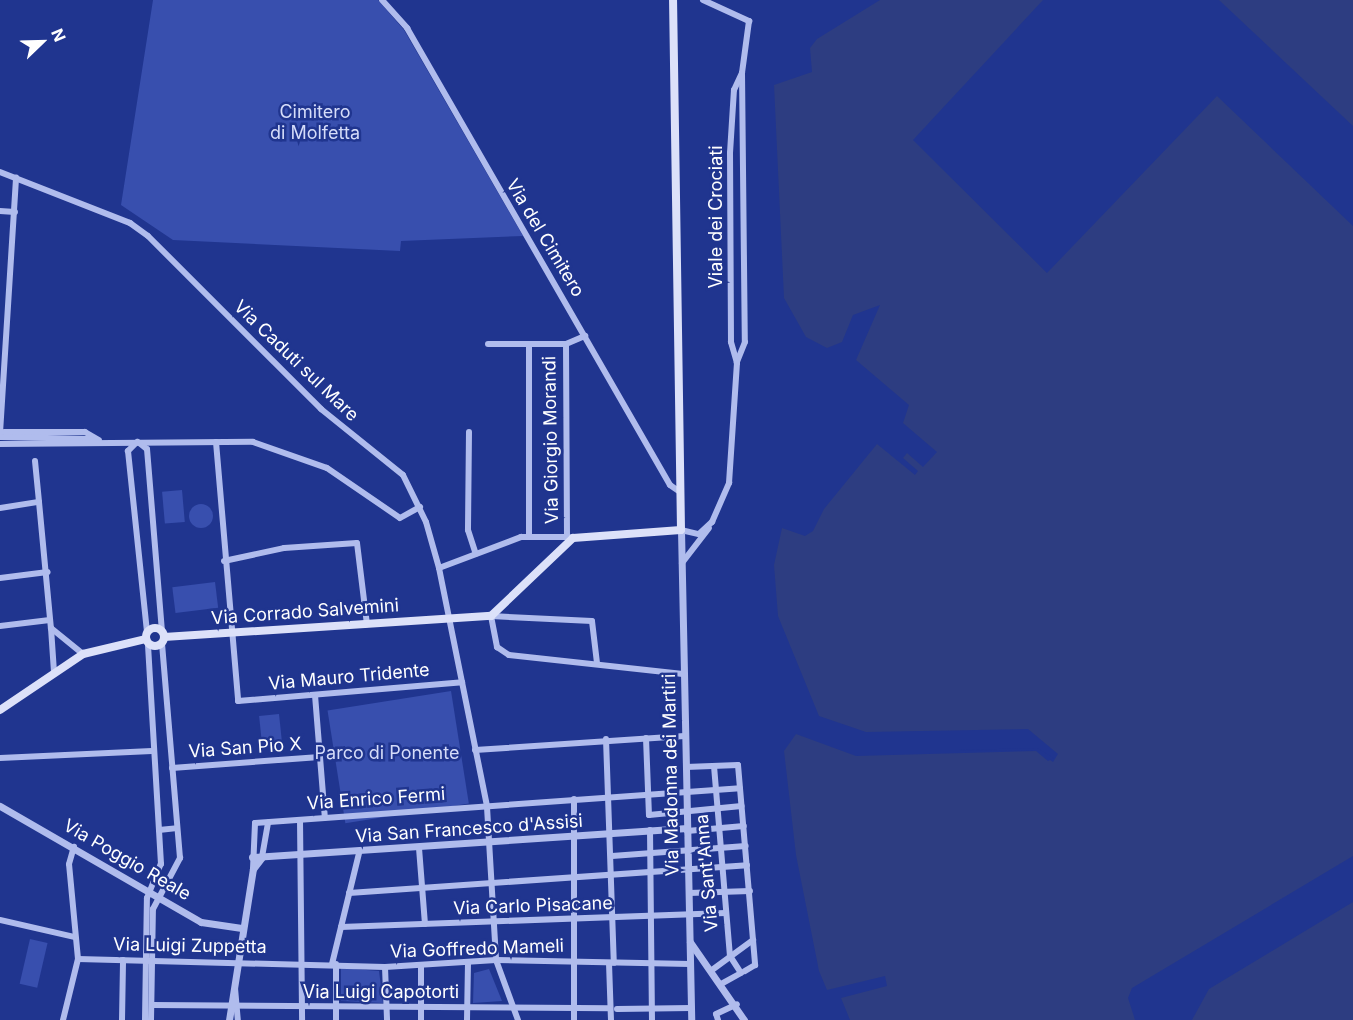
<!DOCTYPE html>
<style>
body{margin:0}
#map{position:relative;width:1353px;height:1020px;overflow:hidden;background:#20358f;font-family:Inter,sans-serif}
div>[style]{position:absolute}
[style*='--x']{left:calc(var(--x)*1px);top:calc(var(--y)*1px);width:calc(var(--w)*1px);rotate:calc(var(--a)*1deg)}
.green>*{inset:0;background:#384fae;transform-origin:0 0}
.round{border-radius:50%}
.water>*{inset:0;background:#2d3d81}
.pier>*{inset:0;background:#20358f}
.minor>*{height:6px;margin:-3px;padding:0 3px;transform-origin:3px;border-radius:3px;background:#b0bced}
.tertiary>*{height:7px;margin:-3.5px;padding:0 3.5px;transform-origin:3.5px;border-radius:3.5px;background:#b0bced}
.secondary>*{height:8px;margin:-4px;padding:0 4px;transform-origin:4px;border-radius:4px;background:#dce1f9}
.secondary>.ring{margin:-4px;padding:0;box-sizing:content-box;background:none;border:8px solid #dce1f9;border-radius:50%}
span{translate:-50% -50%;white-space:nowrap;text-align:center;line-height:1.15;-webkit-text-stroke:5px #20358f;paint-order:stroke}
.park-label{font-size:18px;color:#d5dcf9}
.street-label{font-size:18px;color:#fff}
.north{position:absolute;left:12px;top:12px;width:60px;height:60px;-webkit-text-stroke:4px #20358f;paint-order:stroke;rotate:67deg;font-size:16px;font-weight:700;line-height:24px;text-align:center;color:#fff}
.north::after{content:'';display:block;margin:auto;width:21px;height:27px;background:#fff;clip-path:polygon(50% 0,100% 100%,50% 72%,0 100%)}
</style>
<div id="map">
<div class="green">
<div style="clip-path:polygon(153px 0,378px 0,404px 30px,523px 236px,401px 241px,400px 251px,173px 240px,121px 205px)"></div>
<div style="left:182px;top:490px;width:32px;height:20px;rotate:85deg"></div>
<div class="round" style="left:189px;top:504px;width:24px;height:24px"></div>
<div style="left:215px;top:582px;width:26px;height:43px;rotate:83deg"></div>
<div style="left:451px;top:691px;width:114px;height:125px;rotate:81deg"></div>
<div style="left:279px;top:714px;width:31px;height:20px;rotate:84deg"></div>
<div style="left:30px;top:939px;width:18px;height:46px;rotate:13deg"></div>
<div style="clip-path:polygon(341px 968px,379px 971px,383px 1003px,341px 1001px)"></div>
<div style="clip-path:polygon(489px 969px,502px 1001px,473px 1003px,474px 973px)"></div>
</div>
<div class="water">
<div style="clip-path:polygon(880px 0,1043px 0,913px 140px,1047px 273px,1217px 96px,1353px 226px,1353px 856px,1132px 988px,1128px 998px,1135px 1020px,850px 1020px,841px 998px,887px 986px,885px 976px,827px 990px,819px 971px,796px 855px,784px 751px,796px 734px,856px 756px,1037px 751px,1053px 762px,1058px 754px,1028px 729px,866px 732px,819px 716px,778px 616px,774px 565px,782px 528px,805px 536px,813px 531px,824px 509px,877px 444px,915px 475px,918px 471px,903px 458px,907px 453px,923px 467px,937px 452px,903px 423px,909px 405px,856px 360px,880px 305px,853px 315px,842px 342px,827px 348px,806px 337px,784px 298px,774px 85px,812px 72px,810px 48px,817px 39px)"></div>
<div style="clip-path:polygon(1219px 0,1353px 0,1353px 126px)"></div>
<div style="clip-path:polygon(1353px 902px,1353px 1020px,1192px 1020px,1209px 989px)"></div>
</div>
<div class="pier">
<div style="clip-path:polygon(1037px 748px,1054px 758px,1048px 761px,1036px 751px,958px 750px)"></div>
</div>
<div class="minor">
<div style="--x:382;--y:0;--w:38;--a:48"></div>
<div style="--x:407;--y:28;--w:527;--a:60.08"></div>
<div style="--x:670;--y:485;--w:12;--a:35"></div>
<div style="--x:703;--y:0;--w:51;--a:24.5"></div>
<div style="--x:749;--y:21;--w:52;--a:97.7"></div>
<div style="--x:742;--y:73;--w:269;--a:89.4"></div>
<div style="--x:745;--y:342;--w:22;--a:112"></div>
<div style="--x:0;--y:172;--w:140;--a:21.4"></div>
<div style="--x:130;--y:223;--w:22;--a:36"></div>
<div style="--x:148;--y:236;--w:245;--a:45"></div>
<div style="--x:321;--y:409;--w:105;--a:38.8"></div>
<div style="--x:403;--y:475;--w:52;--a:63.9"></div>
<div style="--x:426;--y:522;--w:48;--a:74.2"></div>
<div style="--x:439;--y:568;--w:244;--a:78.6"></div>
<div style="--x:487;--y:807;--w:153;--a:86.6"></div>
<div style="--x:496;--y:960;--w:64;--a:69.9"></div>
<div style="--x:0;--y:211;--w:15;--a:4"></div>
<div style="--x:488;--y:344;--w:78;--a:0"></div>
<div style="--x:566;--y:344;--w:21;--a:-23"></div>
<div style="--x:529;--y:344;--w:192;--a:90"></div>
<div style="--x:566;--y:344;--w:193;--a:89.7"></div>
<div style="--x:4;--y:432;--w:81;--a:0"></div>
<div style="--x:85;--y:432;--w:16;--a:30"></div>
<div style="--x:469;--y:432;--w:98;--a:90.6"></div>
<div style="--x:468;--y:530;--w:25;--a:72"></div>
<div style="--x:0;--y:433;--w:256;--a:-86.4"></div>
<div style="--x:0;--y:437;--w:95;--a:1.2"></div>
<div style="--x:137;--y:442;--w:13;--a:135"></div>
<div style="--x:128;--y:451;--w:183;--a:84"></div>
<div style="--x:138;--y:442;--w:11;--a:38"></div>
<div style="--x:147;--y:449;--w:184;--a:85.3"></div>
<div style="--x:216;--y:442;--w:260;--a:85.1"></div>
<div style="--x:238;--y:701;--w:225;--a:-4.8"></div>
<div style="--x:0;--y:444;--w:253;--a:-0.5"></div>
<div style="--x:253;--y:442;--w:78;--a:19.4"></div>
<div style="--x:327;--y:468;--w:88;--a:34.4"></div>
<div style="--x:400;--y:518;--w:23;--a:-29"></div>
<div style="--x:35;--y:461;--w:41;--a:84.4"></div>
<div style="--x:0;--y:508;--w:39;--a:-9"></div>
<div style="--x:39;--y:502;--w:127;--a:84.6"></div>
<div style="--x:51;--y:628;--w:41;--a:39.1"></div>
<div style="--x:681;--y:530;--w:18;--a:13"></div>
<div style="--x:699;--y:534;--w:18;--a:-43"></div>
<div style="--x:712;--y:522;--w:43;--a:-66.4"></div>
<div style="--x:729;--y:483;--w:120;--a:-86.2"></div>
<div style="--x:737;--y:363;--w:22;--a:-106"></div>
<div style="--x:731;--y:342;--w:189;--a:-90.3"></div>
<div style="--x:730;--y:153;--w:63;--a:-86.4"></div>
<div style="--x:734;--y:90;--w:19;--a:-65"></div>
<div style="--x:224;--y:561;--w:61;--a:-12.2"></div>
<div style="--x:284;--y:548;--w:73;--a:-3.9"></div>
<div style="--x:357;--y:543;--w:82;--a:83"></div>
<div style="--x:682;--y:563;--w:44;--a:-52.4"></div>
<div style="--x:439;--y:568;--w:88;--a:-20.7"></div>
<div style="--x:521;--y:537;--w:48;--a:0"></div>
<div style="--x:0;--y:578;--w:48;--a:-7.1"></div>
<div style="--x:0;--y:626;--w:50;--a:-6.8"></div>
<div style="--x:51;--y:628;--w:44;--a:86.1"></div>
<div style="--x:597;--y:663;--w:42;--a:-96.8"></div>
<div style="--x:592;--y:621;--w:101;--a:-177.2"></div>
<div style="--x:491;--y:616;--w:32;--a:79"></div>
<div style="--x:497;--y:647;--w:14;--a:34"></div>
<div style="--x:509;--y:655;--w:175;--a:6.2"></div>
<div style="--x:315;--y:695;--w:123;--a:85.4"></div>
<div style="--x:646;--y:738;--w:77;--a:87.8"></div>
<div style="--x:649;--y:815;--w:93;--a:-5.5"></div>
<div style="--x:606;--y:739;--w:224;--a:88"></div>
<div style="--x:475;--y:750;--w:210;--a:-3.8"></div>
<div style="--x:0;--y:758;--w:152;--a:-2.6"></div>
<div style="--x:714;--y:766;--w:191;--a:85.2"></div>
<div style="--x:730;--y:956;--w:20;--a:57"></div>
<div style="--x:741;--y:973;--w:21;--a:151"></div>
<div style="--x:686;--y:767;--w:52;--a:-2.2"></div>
<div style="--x:738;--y:765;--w:201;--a:85.1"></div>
<div style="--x:755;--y:965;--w:12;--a:149"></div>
<div style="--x:172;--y:768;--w:148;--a:-4.3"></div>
<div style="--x:574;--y:799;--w:221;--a:90"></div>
<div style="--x:300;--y:820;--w:200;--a:89.4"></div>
<div style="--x:159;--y:830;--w:18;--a:-6"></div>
<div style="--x:650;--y:830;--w:190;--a:89.4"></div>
<div style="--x:687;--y:831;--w:57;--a:-5"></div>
<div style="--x:419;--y:848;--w:76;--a:85.5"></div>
<div style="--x:612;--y:856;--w:134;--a:-4.3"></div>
<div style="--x:262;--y:857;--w:35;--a:-80"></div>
<div style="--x:253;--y:869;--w:46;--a:-87.5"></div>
<div style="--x:255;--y:823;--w:486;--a:-4.1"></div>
<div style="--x:349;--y:893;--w:399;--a:-4"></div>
<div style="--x:689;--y:893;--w:61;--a:-1.9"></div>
<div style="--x:0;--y:920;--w:77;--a:12.8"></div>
<div style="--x:341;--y:927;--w:385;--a:-2.1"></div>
<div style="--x:78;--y:959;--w:307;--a:1.5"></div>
<div style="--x:385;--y:967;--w:111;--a:-3.6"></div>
<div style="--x:496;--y:960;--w:194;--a:1.2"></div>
<div style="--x:609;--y:963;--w:57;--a:88"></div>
<div style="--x:332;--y:964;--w:114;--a:-76.3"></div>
<div style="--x:421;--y:966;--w:54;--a:90"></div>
<div style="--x:385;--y:967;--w:53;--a:87.8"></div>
<div style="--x:712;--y:970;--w:51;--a:-36.2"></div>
<div style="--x:235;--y:988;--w:32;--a:85"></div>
<div style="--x:152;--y:1005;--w:458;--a:0.4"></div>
<div style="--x:617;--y:1009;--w:74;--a:-0.8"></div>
<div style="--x:63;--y:1020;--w:63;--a:-76.2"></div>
<div style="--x:78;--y:959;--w:95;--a:-95.4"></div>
<div style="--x:69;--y:864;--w:18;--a:-74"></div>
<div style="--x:122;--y:1020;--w:60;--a:-89"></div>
<div style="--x:145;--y:1020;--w:122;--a:-89.1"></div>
<div style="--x:147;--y:898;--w:37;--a:-68"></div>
<div style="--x:161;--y:864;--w:220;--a:-93.4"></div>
<div style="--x:151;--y:1020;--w:111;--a:-89"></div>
<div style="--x:153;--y:909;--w:58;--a:-62.1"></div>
<div style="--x:180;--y:858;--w:216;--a:-94.8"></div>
<div style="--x:336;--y:1020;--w:56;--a:-90"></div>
<div style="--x:467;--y:1020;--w:58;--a:-89"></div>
<div style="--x:718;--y:1020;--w:6;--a:-108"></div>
<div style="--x:716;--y:1014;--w:23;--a:-25"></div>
</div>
<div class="tertiary">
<div style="--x:681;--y:530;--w:490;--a:88.8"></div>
<div style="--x:0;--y:806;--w:232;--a:30"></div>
<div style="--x:201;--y:922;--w:41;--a:8.3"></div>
<div style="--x:252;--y:857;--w:436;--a:-3.8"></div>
<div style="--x:690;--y:942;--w:95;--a:55.3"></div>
<div style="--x:229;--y:1020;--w:153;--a:-81"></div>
<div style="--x:253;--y:869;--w:15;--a:-53"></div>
</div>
<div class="secondary">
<div class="ring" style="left:146px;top:628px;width:10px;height:10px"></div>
<div style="--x:164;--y:637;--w:328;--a:-3.7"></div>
<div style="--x:491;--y:616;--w:113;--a:-43.6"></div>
<div style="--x:573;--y:538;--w:108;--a:-4.2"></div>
<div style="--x:681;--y:530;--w:530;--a:-90.86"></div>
<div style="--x:0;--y:710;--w:100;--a:-34"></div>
<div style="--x:83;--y:654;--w:65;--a:-13.4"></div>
</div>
<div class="park-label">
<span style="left:315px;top:123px">Cimitero<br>di Molfetta</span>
<span style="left:387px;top:753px">Parco di Ponente</span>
</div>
<div class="street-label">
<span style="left:716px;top:217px;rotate:-90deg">Viale dei Crociati</span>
<span style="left:545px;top:238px;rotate:59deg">Via del Cimitero</span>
<span style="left:296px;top:361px;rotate:44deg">Via Caduti sul Mare</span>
<span style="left:551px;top:440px;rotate:-91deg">Via Giorgio Morandi</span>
<span style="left:305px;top:612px;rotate:-4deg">Via Corrado Salvemini</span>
<span style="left:349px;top:677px;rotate:-5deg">Via Mauro Tridente</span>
<span style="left:245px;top:748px;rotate:-4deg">Via San Pio X</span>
<span style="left:671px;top:775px;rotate:-91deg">Via Madonna dei Martiri</span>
<span style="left:376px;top:799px;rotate:-4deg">Via Enrico Fermi</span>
<span style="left:469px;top:829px;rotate:-4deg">Via San Francesco d'Assisi</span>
<span style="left:127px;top:860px;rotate:30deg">Via Poggio Reale</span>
<span style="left:707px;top:873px;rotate:-95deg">Via Sant'Anna</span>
<span style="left:533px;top:906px;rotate:-2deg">Via Carlo Pisacane</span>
<span style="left:190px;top:946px;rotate:1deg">Via Luigi Zuppetta</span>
<span style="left:477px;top:949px;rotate:-2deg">Via Goffredo Mameli</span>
<span style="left:381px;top:992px">Via Luigi Capotorti</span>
</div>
<div class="north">N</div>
</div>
